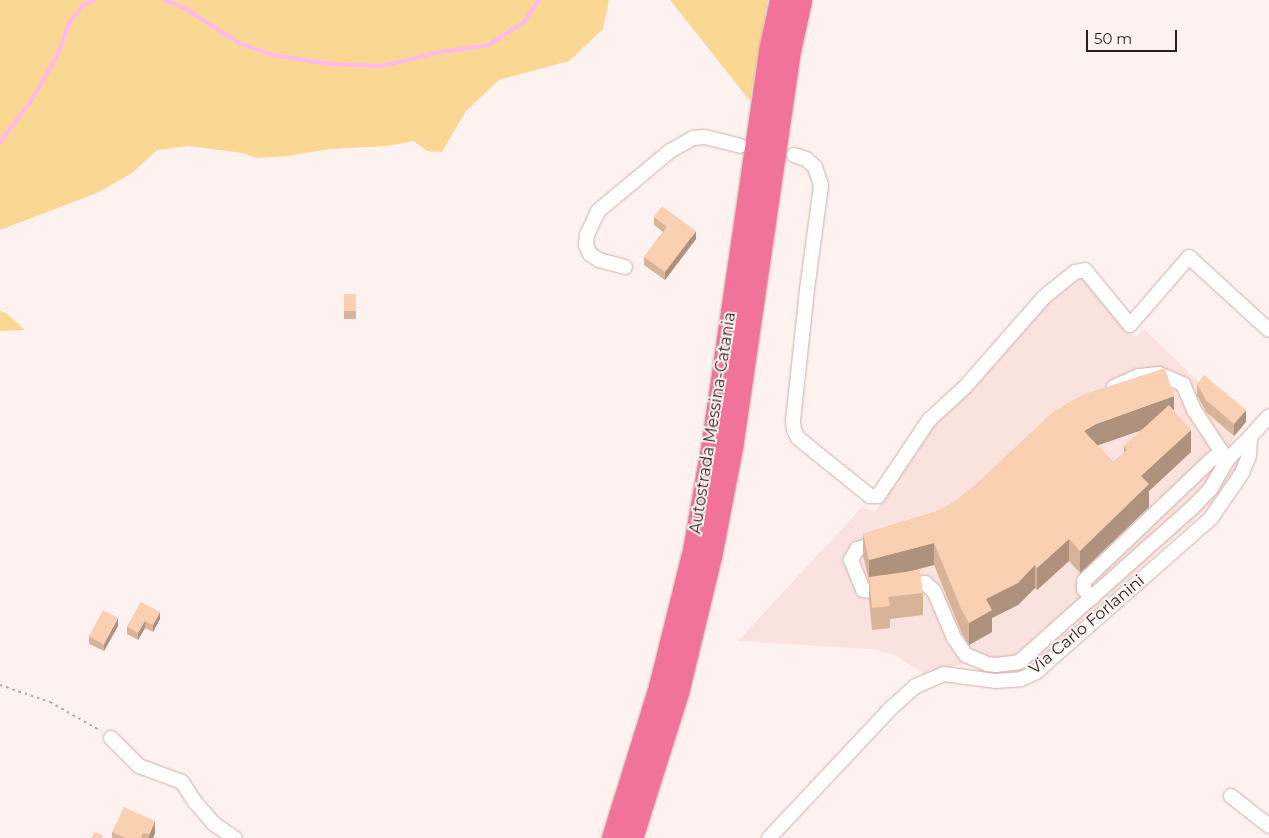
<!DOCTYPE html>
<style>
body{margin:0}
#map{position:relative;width:1269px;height:838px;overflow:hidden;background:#fef2f0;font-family:Montserrat,sans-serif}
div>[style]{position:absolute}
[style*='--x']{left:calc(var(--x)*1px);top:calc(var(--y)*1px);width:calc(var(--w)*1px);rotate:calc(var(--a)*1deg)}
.built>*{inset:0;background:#fae2de}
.green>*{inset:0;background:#fbd794}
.stream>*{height:4px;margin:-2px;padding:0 2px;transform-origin:2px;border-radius:2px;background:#febaed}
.path>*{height:2px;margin-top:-1px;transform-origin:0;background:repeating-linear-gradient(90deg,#b0a5a3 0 2.5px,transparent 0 6.5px)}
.roads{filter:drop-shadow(0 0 1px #ccafaa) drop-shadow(0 0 1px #ccafaa)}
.minor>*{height:14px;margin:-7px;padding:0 7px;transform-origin:7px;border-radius:7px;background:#fff}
.highway>*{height:21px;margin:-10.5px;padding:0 10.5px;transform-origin:10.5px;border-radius:10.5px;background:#f1739b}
.wall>*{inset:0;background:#d7b39a;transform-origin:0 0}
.shaded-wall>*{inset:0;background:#af927d}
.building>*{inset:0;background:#fad0b3;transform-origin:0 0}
span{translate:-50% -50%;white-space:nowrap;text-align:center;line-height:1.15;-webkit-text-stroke:4px #fef2f0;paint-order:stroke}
.street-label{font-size:16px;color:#2a1f1d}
.scale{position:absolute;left:1086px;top:30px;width:91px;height:22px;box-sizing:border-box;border:2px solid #2a1f1d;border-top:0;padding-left:6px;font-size:15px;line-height:18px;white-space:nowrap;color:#2a1f1d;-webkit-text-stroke:4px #fef2f0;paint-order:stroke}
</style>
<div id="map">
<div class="built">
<div style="clip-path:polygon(1082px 277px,1135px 338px,1144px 329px,1204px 387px,1246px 422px,1231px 442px,1242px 453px,1235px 470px,1208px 507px,1044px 654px,1030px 665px,1019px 670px,993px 671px,965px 664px,924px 674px,895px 655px,871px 649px,738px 641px,862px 507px,875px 512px,931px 428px,966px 396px,1035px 314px)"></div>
</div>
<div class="green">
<div style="clip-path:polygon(0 0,609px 0,603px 29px,569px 61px,499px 80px,466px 111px,442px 152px,427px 151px,414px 141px,387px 146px,330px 149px,288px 156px,256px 158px,243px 153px,188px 146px,157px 150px,132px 173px,97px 193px,0 230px)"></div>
<div style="clip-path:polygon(670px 0,768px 0,750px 101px)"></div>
<div style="clip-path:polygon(0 311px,6px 313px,25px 330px,0 331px)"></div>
</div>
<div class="stream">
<div style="--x:165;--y:0;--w:23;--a:23"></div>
<div style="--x:186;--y:9;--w:63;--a:32.7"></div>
<div style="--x:239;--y:43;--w:35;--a:20"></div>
<div style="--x:272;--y:55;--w:58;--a:9"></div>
<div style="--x:329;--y:64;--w:52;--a:2.2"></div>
<div style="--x:381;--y:66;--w:62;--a:-13.1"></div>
<div style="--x:441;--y:52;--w:49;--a:-8.3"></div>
<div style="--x:489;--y:45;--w:42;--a:-33.3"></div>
<div style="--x:524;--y:22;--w:27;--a:-56"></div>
<div style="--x:0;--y:142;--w:51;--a:-52.9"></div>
<div style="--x:31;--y:101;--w:54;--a:-60.1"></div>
<div style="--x:58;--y:54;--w:33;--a:-70"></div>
<div style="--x:69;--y:23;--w:23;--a:-52"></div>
<div style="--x:83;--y:5;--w:12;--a:-24"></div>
</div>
<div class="path">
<div style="--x:0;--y:685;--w:53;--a:18.8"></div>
<div style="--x:50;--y:702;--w:59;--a:29.6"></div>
</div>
<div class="roads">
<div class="minor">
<div style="--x:794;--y:155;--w:13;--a:18"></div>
<div style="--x:806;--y:159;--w:12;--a:42"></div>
<div style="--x:815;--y:167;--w:20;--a:72"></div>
<div style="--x:821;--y:186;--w:105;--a:97.7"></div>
<div style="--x:807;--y:290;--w:132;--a:96.1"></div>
<div style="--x:793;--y:421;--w:9;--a:84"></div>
<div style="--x:794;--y:430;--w:9;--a:63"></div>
<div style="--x:798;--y:438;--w:92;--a:38.9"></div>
<div style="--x:870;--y:496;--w:8;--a:0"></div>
<div style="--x:878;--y:496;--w:92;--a:-56.1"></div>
<div style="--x:929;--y:420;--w:49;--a:-42.5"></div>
<div style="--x:965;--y:387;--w:120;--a:-48.7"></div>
<div style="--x:1044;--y:297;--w:40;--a:-39"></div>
<div style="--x:1075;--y:272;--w:10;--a:-11"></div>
<div style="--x:1085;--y:270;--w:71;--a:50.7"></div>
<div style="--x:1130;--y:325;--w:90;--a:-49.1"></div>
<div style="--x:1189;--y:257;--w:108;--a:42.4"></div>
<div style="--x:625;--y:267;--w:27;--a:-165"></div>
<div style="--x:599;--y:260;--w:11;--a:-146"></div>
<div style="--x:590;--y:254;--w:10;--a:-114"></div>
<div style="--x:586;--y:245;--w:10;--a:-84"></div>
<div style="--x:587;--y:235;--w:26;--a:-65"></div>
<div style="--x:598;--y:211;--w:94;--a:-39.8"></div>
<div style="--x:670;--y:151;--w:26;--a:-29"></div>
<div style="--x:693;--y:138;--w:12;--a:-5"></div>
<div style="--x:705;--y:137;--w:36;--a:14"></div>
<div style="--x:1114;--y:387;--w:27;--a:-24"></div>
<div style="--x:1139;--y:376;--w:20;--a:-6"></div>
<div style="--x:1159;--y:374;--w:26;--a:23"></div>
<div style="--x:1183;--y:384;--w:28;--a:67"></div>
<div style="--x:1194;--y:410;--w:60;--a:56.6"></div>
<div style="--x:879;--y:542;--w:23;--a:162"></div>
<div style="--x:857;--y:549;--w:13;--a:119"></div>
<div style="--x:851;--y:560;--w:32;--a:68"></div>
<div style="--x:863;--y:590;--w:9;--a:6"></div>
<div style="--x:872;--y:591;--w:54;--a:-8.6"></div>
<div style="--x:925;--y:583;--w:12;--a:42"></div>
<div style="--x:934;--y:591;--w:51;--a:66.9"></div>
<div style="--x:954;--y:638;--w:21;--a:55"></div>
<div style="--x:966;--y:655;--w:23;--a:23"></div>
<div style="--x:987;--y:664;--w:9;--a:6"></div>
<div style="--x:996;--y:665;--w:23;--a:-7"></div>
<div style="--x:1019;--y:662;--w:232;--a:-41.7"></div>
<div style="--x:1192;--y:508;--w:28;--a:-46"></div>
<div style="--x:1211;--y:488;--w:32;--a:-60"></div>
<div style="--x:1227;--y:460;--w:33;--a:-45"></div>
<div style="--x:1092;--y:598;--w:12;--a:-132"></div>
<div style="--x:1084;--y:589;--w:8;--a:-90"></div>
<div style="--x:1084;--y:581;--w:178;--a:-43.6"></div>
<div style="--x:1213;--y:458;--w:11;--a:-27"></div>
<div style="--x:111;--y:738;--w:40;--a:45"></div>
<div style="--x:139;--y:766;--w:46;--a:20.4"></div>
<div style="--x:182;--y:782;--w:24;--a:57"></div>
<div style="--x:195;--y:802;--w:29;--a:49"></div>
<div style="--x:214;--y:824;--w:25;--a:34"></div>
<div style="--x:1231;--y:796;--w:48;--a:38.3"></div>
<div style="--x:769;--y:838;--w:175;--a:-46.8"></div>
<div style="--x:889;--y:710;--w:36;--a:-42"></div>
<div style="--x:916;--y:686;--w:30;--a:-23"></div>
<div style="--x:944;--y:674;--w:51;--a:7.8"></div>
<div style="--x:995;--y:681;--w:26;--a:-4"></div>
<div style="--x:1021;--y:679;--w:17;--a:-25"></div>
<div style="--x:1036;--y:672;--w:233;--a:-41.3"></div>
<div style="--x:1211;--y:518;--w:55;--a:-55.4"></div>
<div style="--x:1242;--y:473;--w:18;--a:-68"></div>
<div style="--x:1249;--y:456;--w:19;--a:-87"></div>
<div style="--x:1250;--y:437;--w:28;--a:-48"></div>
</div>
<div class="highway">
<div style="--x:612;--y:838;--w:158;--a:-72.7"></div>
<div style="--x:659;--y:687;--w:140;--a:-76"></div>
<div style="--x:693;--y:551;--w:110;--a:-80"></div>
<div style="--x:712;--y:443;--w:396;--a:-81.7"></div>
<div style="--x:769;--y:51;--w:52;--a:-77.8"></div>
<div style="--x:632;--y:838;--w:153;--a:-72.5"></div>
<div style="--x:678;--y:692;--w:140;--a:-76.4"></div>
<div style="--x:711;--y:556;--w:111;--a:-79.1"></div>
<div style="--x:732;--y:447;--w:396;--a:-81.7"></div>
<div style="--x:789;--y:55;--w:56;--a:-77.7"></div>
</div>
</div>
<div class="wall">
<div style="clip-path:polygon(654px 217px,696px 239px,665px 280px,644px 265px,644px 257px,663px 232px,654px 225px)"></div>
<div style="left:344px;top:294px;width:12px;height:25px"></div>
<div style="clip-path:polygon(1197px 384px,1246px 422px,1234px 436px,1206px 412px,1197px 395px)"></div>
<div style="clip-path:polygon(evenodd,1174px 411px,1191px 452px,1149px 491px,1149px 507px,1080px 573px,1069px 561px,1037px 590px,1035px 588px,1018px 605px,992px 618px,992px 632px,969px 645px,962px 634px,934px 565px,906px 572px,923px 593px,923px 615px,890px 619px,890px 628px,872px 630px,869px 599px,869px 580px,863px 556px,863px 534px,938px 511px,1174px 411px,1142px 430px,1124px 446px,1124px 453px,1113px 462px,1097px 445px,1142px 430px)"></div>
<div style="clip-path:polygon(141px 602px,160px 619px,153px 632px,145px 628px,138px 640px,127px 634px,127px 627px)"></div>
<div style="clip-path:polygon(118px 626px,104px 651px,89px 644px,89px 636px)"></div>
<div style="clip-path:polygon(112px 832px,155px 833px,153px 838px,112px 838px)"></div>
</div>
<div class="shaded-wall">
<div style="clip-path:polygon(696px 231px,696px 239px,665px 280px,665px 272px)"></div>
<div style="clip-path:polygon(1174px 396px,1174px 419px,1096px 446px,1084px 431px,1096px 424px)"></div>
<div style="clip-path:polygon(1246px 410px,1246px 422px,1234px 436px,1234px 424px)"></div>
<div style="clip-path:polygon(1191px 430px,1191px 452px,1149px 491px,1149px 507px,1080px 573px,1080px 551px,1141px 476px)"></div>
<div style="clip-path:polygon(1069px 539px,1069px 561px,1037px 590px,1037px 568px)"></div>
<div style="clip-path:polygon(934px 543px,934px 565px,869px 582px,869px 560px)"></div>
<div style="clip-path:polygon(1035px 565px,1035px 588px,1018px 605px,992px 618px,992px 632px,969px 645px,969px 623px,986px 599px)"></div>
<div style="clip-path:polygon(160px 612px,160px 619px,153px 632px,153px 625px)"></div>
<div style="clip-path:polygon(118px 618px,118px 626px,104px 651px,104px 644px)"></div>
<div style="clip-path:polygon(145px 621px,145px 628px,138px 640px,138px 633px)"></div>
<div style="clip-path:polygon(155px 821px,155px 833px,153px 838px,149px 838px,149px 835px)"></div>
</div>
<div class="building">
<div style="clip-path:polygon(662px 206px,696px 231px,665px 272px,644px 257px,667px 227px,654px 217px)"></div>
<div style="left:344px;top:294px;width:12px;height:17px"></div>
<div style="clip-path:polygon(1165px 368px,1174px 396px,1096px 424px,1084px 431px,1113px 462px,1127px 450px,1124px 446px,1169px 405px,1191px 430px,1141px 476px,1149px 484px,1080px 551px,1069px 539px,1037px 568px,1035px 565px,1018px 583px,986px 599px,992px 610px,969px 623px,962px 611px,934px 543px,869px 560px,863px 534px,938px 511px,955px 501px,975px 485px,1053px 412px,1082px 395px)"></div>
<div style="clip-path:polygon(1204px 375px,1246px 410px,1234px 424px,1206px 400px,1197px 384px)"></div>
<div style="clip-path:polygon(920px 570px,923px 593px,888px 597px,890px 606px,872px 608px,869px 577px)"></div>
<div style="clip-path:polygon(141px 602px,160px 612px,153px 625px,145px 621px,138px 633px,127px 627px)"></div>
<div style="left:103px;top:610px;width:17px;height:30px;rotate:28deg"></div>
<div style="clip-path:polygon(124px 807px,155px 821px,149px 835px,143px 832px,141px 838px,126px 838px,112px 832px)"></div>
<div style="clip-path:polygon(94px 832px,103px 835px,102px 838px,92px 838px)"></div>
</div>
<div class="street-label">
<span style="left:713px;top:423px;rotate:-81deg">Autostrada Messina-Catania</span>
<span style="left:1087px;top:625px;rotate:-40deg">Via Carlo Forlanini</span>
</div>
<div class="scale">50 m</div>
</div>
